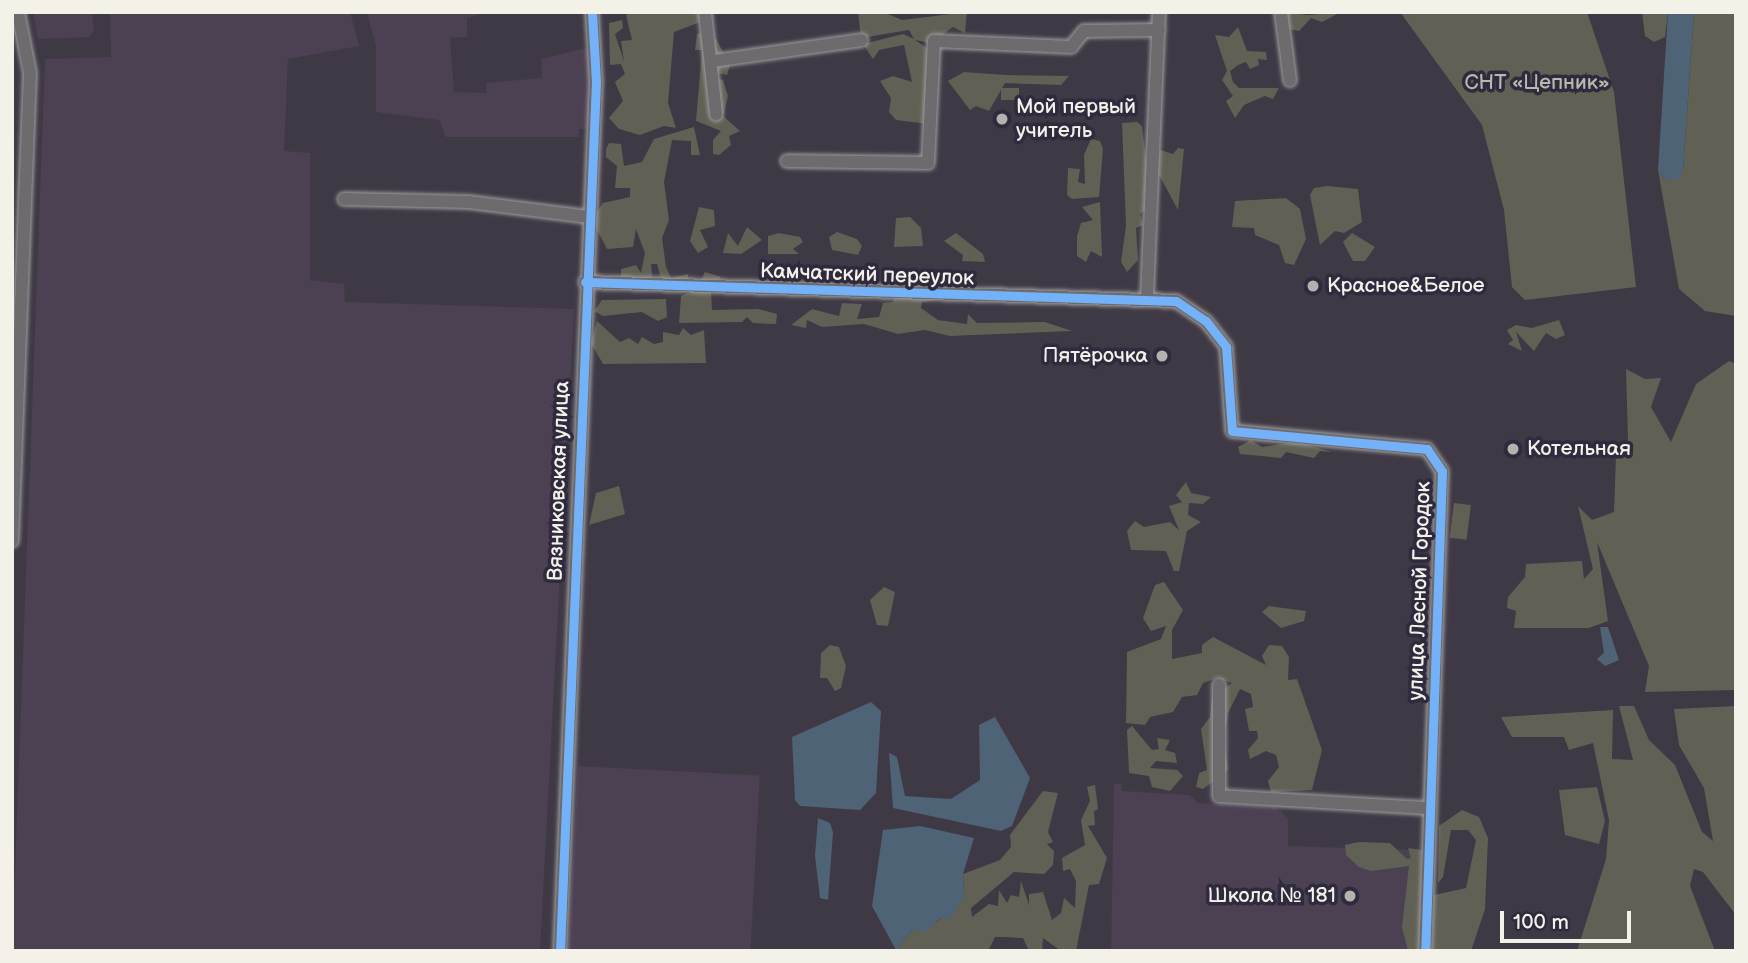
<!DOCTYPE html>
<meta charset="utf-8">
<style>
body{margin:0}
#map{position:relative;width:1748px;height:963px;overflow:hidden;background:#3e3944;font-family:"Balsamiq Sans",sans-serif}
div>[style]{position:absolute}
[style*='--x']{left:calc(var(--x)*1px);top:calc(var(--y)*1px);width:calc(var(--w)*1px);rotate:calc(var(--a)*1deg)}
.built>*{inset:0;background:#4c4053;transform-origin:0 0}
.green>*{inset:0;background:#606055;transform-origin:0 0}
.water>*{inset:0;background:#4e6375}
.roads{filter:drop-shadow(0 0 2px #a09da0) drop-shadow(0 0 2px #a09da0)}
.minor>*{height:12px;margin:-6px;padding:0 6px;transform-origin:6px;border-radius:6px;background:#6e6b6e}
.cycleway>*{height:9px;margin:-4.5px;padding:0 4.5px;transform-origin:4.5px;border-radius:4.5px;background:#73b2f8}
.dots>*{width:19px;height:19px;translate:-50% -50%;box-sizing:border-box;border:4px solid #2f2a3d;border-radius:50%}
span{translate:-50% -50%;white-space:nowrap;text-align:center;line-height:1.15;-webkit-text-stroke:7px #2f2a3d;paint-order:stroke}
.park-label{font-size:21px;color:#bbb9ae}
.poi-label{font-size:21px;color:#f4f1e8}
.left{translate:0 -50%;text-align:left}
.right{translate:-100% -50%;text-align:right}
.street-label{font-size:21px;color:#f4f1e8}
.frame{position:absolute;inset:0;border:14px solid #f4f1e8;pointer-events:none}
.scale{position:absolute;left:1500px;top:911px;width:131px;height:32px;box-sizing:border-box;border:4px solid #f4f1e8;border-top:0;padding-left:9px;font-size:21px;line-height:24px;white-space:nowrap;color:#f4f1e8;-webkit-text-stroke:5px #2f2a3d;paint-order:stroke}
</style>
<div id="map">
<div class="built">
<div style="clip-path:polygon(33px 12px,92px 12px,94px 31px,89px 37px,38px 39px)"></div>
<div style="clip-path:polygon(110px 12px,350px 12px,359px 46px,288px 59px,284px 151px,310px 153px,310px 280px,344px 284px,345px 302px,574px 309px,540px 951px,12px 951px,45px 59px,111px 57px)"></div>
<div style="clip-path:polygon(489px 12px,467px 18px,467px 37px,450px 38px,454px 92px,486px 93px,486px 83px,542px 78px,541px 59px,590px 47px,590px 129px,579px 129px,579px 137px,446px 137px,439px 120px,376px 112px,376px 46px,367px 13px)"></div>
<div style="left:578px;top:766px;width:182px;height:185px;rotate:3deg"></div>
<div style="clip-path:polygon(1114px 784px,1121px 784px,1122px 791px,1190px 795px,1197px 803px,1275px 807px,1288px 818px,1288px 846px,1416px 850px,1412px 951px,1111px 951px)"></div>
</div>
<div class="green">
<div style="clip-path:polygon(634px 12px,701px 12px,703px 21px,674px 32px,668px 103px,676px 128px,664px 126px,640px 135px,619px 129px,609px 118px,623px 101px,615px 82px,625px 74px,621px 64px,610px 65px,609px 23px,622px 20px,623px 28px,615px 34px,624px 61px,621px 41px,632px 40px,626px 15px)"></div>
<div style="clip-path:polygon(858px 12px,883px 12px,902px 20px,967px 12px,965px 33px,953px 27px,931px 43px,915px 40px,927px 48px,928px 124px,896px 120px,889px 112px,891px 98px,880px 81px,893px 76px,912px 82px,904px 45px,879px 50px,873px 59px,863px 44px,903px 34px,914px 39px,909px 30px,861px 38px)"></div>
<div style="clip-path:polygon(1279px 12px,1309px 15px,1341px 12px,1322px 22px,1311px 18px,1299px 31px,1289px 29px)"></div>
<div style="clip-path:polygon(1400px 12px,1587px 12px,1614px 92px,1636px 287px,1525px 300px,1512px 287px,1504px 210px,1482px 125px)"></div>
<div style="clip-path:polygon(1642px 12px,1668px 12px,1665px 37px,1654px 42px,1645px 36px)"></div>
<div style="clip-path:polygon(1694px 12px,1736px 12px,1736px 316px,1705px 311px,1679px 289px,1658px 170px,1665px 180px,1676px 180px,1683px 171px)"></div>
<div style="clip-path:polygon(1238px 27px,1247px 51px,1266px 52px,1267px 60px,1258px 59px,1259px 65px,1250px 69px,1246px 62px,1238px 65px,1230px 71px,1233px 82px,1239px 88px,1279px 88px,1273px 99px,1265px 96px,1244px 105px,1235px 118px,1226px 101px,1233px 96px,1222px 80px,1227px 71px,1215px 35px,1229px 37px)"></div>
<div style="clip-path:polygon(704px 31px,709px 41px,716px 39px,730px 65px,727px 75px,718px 73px,717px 79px,723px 80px,728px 96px,723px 116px,740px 131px,729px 136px,731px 145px,719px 155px,713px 154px,713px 140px,721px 131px,696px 121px,702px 50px,695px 50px,697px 34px)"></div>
<div style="clip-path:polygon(964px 72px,1006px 75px,1069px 76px,1061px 85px,1005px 83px,1002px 88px,1019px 88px,1019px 100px,1001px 100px,1001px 90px,989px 111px,976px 106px,970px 110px,948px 81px)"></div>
<div style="clip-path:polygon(1137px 122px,1142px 126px,1147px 168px,1145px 210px,1140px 214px,1143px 225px,1136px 228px,1138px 260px,1127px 272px,1121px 262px,1126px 226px,1122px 123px)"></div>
<div style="clip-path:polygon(694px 127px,700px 155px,691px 155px,691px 141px,672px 140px,664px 182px,669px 220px,662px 238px,666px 267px,671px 278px,688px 274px,688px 282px,663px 286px,657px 264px,651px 264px,653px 283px,621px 286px,621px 269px,636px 265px,641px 273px,645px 253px,636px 229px,633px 247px,607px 249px,592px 220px,603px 203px,630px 197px,630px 188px,615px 188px,617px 166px,606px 157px,606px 149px,609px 143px,621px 144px,624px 166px,642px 162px,654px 139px)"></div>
<div style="clip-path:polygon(1091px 139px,1100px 141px,1103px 149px,1099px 197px,1072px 199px,1067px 195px,1068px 168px,1080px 169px,1078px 182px,1085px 184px,1084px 155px)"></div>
<div style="clip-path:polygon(1178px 148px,1184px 149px,1178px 210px,1158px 173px,1160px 150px,1173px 154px)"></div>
<div style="clip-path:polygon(1327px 186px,1358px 189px,1362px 222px,1344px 233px,1335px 231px,1320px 245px,1310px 195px,1314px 188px)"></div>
<div style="clip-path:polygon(1286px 198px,1300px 209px,1306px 239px,1294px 265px,1285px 263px,1279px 245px,1255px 235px,1254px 228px,1232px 227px,1235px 201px)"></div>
<div style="clip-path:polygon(1100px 202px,1102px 257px,1091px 251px,1086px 262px,1077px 256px,1077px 236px,1081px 223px,1093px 220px,1082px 207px)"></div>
<div style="clip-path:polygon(699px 207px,714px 210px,715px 226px,700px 230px,708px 247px,698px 253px,690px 241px)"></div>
<div style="clip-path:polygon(910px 217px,921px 228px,923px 246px,894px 247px,896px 218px)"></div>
<div style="clip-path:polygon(747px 227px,762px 240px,741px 254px,723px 253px,728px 233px,738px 246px)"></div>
<div style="clip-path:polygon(837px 232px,857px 239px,862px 246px,858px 255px,832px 250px,829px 237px)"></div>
<div style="clip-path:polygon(779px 233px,800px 237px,803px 242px,793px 249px,799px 254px,768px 254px,768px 236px)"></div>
<div style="clip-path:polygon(956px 233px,983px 254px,985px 262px,962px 261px,963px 255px,944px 241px)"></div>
<div style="clip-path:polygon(1352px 233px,1375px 247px,1365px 261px,1353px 261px,1343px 242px)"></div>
<div style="clip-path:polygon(705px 272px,721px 277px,711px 291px,712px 310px,758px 309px,777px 314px,776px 324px,753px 323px,747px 317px,742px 322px,679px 323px,681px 296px,707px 285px,701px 280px)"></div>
<div style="clip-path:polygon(896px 290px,951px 298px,922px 302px,921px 308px,938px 320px,967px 324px,968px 314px,977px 323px,1045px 322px,1072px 331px,950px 336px,925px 330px,898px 334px,864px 324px,822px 327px,807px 320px,806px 328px,791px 325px,812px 309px,839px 316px,842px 303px,862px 304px,857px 319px,879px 317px,883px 303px,893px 302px)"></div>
<div style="clip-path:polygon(666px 299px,667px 317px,658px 321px,642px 312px,603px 316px,594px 311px,602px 300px)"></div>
<div style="clip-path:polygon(1559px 320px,1565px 335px,1556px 339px,1546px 333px,1534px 351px,1516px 332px,1522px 351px,1508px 344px,1513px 340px,1507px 330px,1516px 325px,1532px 328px)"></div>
<div style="clip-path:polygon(597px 321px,620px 342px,629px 338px,638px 344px,642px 337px,654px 344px,663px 342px,663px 332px,679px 335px,683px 328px,691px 335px,704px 330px,706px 363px,603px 364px,591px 343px)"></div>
<div style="clip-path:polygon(1729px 361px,1736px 364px,1736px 690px,1645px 692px,1649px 666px,1597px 542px,1608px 621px,1589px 628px,1514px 628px,1516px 611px,1507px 608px,1508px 597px,1525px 577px,1526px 564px,1582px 561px,1584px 579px,1593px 569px,1578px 506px,1592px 520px,1614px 512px,1616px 455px,1628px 441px,1626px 369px,1645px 379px,1661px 378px,1651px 407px,1671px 442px,1696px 384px)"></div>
<div style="clip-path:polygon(1251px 440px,1262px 447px,1297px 442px,1332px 452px,1320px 451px,1314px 458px,1286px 452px,1281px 458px,1240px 454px,1238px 447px)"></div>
<div style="clip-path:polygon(1186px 482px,1191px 493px,1211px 497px,1203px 504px,1189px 503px,1188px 515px,1201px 522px,1187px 531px,1179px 571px,1174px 571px,1166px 551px,1131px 550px,1127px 531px,1135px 521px,1144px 527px,1170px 522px,1179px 530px,1169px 506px,1182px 502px,1176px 495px)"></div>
<div style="clip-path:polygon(619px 486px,625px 514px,589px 525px,596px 493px)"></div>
<div style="left:1454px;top:503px;width:17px;height:35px;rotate:7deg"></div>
<div style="clip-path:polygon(1164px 582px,1183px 610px,1172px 630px,1172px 659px,1202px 653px,1202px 645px,1213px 637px,1266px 665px,1262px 656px,1269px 645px,1282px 646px,1289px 657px,1288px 680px,1297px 679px,1322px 750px,1312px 790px,1271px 792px,1268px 781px,1279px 767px,1276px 755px,1266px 751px,1250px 759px,1248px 750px,1258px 738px,1257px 731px,1249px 731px,1245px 709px,1253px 707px,1251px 694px,1240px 689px,1228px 713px,1224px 739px,1228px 770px,1203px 789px,1196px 787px,1199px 773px,1207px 770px,1201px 729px,1210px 717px,1212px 697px,1232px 683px,1217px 678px,1203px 683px,1197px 695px,1182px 697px,1173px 712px,1150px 717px,1145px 725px,1126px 723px,1127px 652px,1161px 639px,1166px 626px,1151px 631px,1143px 618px,1155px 585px)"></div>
<div style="clip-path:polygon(884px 587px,895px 592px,888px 626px,877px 625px,870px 600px)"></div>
<div style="clip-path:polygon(1269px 606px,1306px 611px,1304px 621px,1281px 628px,1262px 612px)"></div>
<div style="clip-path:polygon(830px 645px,839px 647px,846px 666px,841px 688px,835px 691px,827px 678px,820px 678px,821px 653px)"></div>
<div style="clip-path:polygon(1619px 706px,1634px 706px,1649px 740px,1675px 765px,1702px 832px,1713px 841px,1704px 788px,1679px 745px,1674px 709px,1736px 706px,1736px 915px,1703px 872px,1694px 869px,1690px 886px,1715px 951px,1577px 951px,1606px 859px,1609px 820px,1593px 743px,1569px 750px,1564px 737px,1512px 737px,1501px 717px,1613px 710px,1612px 759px,1633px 760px)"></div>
<div style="clip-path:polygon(1132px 726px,1152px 750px,1159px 749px,1157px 738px,1170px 740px,1165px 750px,1175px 753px,1177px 763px,1156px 761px,1150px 768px,1177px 770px,1183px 776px,1170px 791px,1152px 787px,1149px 776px,1129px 773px,1127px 730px)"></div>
<div style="clip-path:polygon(1095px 785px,1098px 809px,1094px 811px,1095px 825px,1088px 826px,1107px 858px,1099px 884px,1089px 885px,1076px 951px,1061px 951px,1043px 938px,1042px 951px,1029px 951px,1023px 938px,1002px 937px,995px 937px,988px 951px,896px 950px,913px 929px,936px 923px,964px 896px,963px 874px,1000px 860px,1011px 847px,1010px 835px,1043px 791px,1058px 793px,1048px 832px,1053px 842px,1047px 844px,1054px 851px,1053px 865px,1044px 874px,1014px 872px,971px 908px,972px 917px,989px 904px,998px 906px,999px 890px,1007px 903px,1011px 895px,1019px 897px,1021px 881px,1029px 905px,1029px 894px,1043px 892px,1052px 920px,1061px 913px,1064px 898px,1075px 908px,1076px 881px,1070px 869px,1063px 871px,1062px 858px,1085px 845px,1081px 820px,1090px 801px,1087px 787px)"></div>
<div style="clip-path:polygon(1597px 787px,1605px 821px,1599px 844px,1565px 835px,1559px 790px)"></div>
<div style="clip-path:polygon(1462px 810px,1479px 817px,1488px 838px,1485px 909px,1471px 951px,1432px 951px,1434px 895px,1466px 888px,1476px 840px,1468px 830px,1451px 830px,1443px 877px,1438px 883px,1439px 826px)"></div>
<div style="clip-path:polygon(1359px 842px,1390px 843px,1407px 859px,1411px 858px,1408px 848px,1422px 850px,1419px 951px,1408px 951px,1402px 927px,1409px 866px,1371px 871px,1359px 867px,1346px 855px,1345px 845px)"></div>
</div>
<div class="water">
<div style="clip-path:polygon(1668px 12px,1694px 12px,1683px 171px,1677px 180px,1665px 180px,1658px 170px)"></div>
<div style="clip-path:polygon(1600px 627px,1608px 627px,1619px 660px,1605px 666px,1597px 659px,1604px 653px)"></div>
<div style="clip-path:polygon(871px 702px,881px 711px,876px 793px,860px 810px,800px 806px,795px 800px,792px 737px)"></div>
<div style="clip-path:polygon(995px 717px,1030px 778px,1012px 826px,1001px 831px,893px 808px,889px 753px,897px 757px,905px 796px,951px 799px,980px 780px,979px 725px)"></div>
<div style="clip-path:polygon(818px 818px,830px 823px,833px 832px,828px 900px,820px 898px,815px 856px)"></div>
<div style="clip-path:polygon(920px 826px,974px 838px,963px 874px,964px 896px,949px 920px,942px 917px,925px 932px,913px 929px,896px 950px,872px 906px,883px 830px)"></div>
</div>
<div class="roads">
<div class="minor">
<div style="--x:705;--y:12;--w:103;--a:83.8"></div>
<div style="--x:1281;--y:12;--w:69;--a:82.5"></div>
<div style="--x:713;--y:61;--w:150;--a:-8"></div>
<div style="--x:787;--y:161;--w:141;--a:0.8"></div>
<div style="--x:928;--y:163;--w:122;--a:-87.2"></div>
<div style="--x:934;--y:41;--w:137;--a:2.5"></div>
<div style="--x:1071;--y:47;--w:21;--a:-51"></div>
<div style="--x:1084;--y:31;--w:75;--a:-0.8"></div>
<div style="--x:344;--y:199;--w:125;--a:1.4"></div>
<div style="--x:469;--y:202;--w:121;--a:7.1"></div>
<div style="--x:585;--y:282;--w:591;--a:1.84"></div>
<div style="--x:1176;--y:301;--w:36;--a:34"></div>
<div style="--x:1206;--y:321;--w:33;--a:52"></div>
<div style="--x:1226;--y:347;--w:84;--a:85.9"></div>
<div style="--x:1232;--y:431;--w:196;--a:5.3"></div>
<div style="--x:1427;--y:449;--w:27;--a:56"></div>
<div style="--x:1442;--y:471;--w:480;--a:92"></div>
<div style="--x:1147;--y:297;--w:285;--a:-87.6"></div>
<div style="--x:12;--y:541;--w:468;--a:-87.8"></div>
<div style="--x:30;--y:73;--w:62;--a:-101.1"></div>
<div style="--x:1219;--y:685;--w:111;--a:90"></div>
<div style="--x:1219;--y:796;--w:210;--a:3.3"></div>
<div style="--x:560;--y:951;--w:870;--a:-87.63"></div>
<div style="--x:596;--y:82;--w:70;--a:-93.3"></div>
</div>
</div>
<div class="cycleway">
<div style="--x:585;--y:282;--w:591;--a:1.84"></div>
<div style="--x:1176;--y:301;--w:36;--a:34"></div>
<div style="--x:1206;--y:321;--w:33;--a:52"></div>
<div style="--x:1226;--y:347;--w:84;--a:85.9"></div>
<div style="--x:1232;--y:431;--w:196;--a:5.3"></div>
<div style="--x:1427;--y:449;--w:27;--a:56"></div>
<div style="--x:1442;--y:471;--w:480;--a:92"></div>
<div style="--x:560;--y:951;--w:870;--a:-87.63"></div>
<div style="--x:596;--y:82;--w:70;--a:-93.3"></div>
</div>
<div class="dots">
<div style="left:1002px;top:119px;background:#b4b1af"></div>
<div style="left:1313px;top:286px;background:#b4b1af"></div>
<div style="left:1162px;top:356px;background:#b4b1af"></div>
<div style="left:1513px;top:449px;background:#b4b1af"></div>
<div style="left:1350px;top:896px;background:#b4b1af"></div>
</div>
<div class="park-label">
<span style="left:1537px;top:83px">СНТ «Цепник»</span>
</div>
<div class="poi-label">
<span class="left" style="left:1016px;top:119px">Мой первый<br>учитель</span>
<span class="left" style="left:1327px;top:286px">Красное&amp;Белое</span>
<span class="right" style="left:1148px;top:356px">Пятёрочка</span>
<span class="left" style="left:1527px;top:449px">Котельная</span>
<span class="right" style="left:1336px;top:896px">Школа № 181</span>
</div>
<div class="street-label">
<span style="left:867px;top:275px;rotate:2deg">Камчатский переулок</span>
<span style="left:559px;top:481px;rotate:-88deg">Вязниковская улица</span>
<span style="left:1420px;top:591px;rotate:-88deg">улица Лесной Городок</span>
</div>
<div class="frame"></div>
<div class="scale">100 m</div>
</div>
